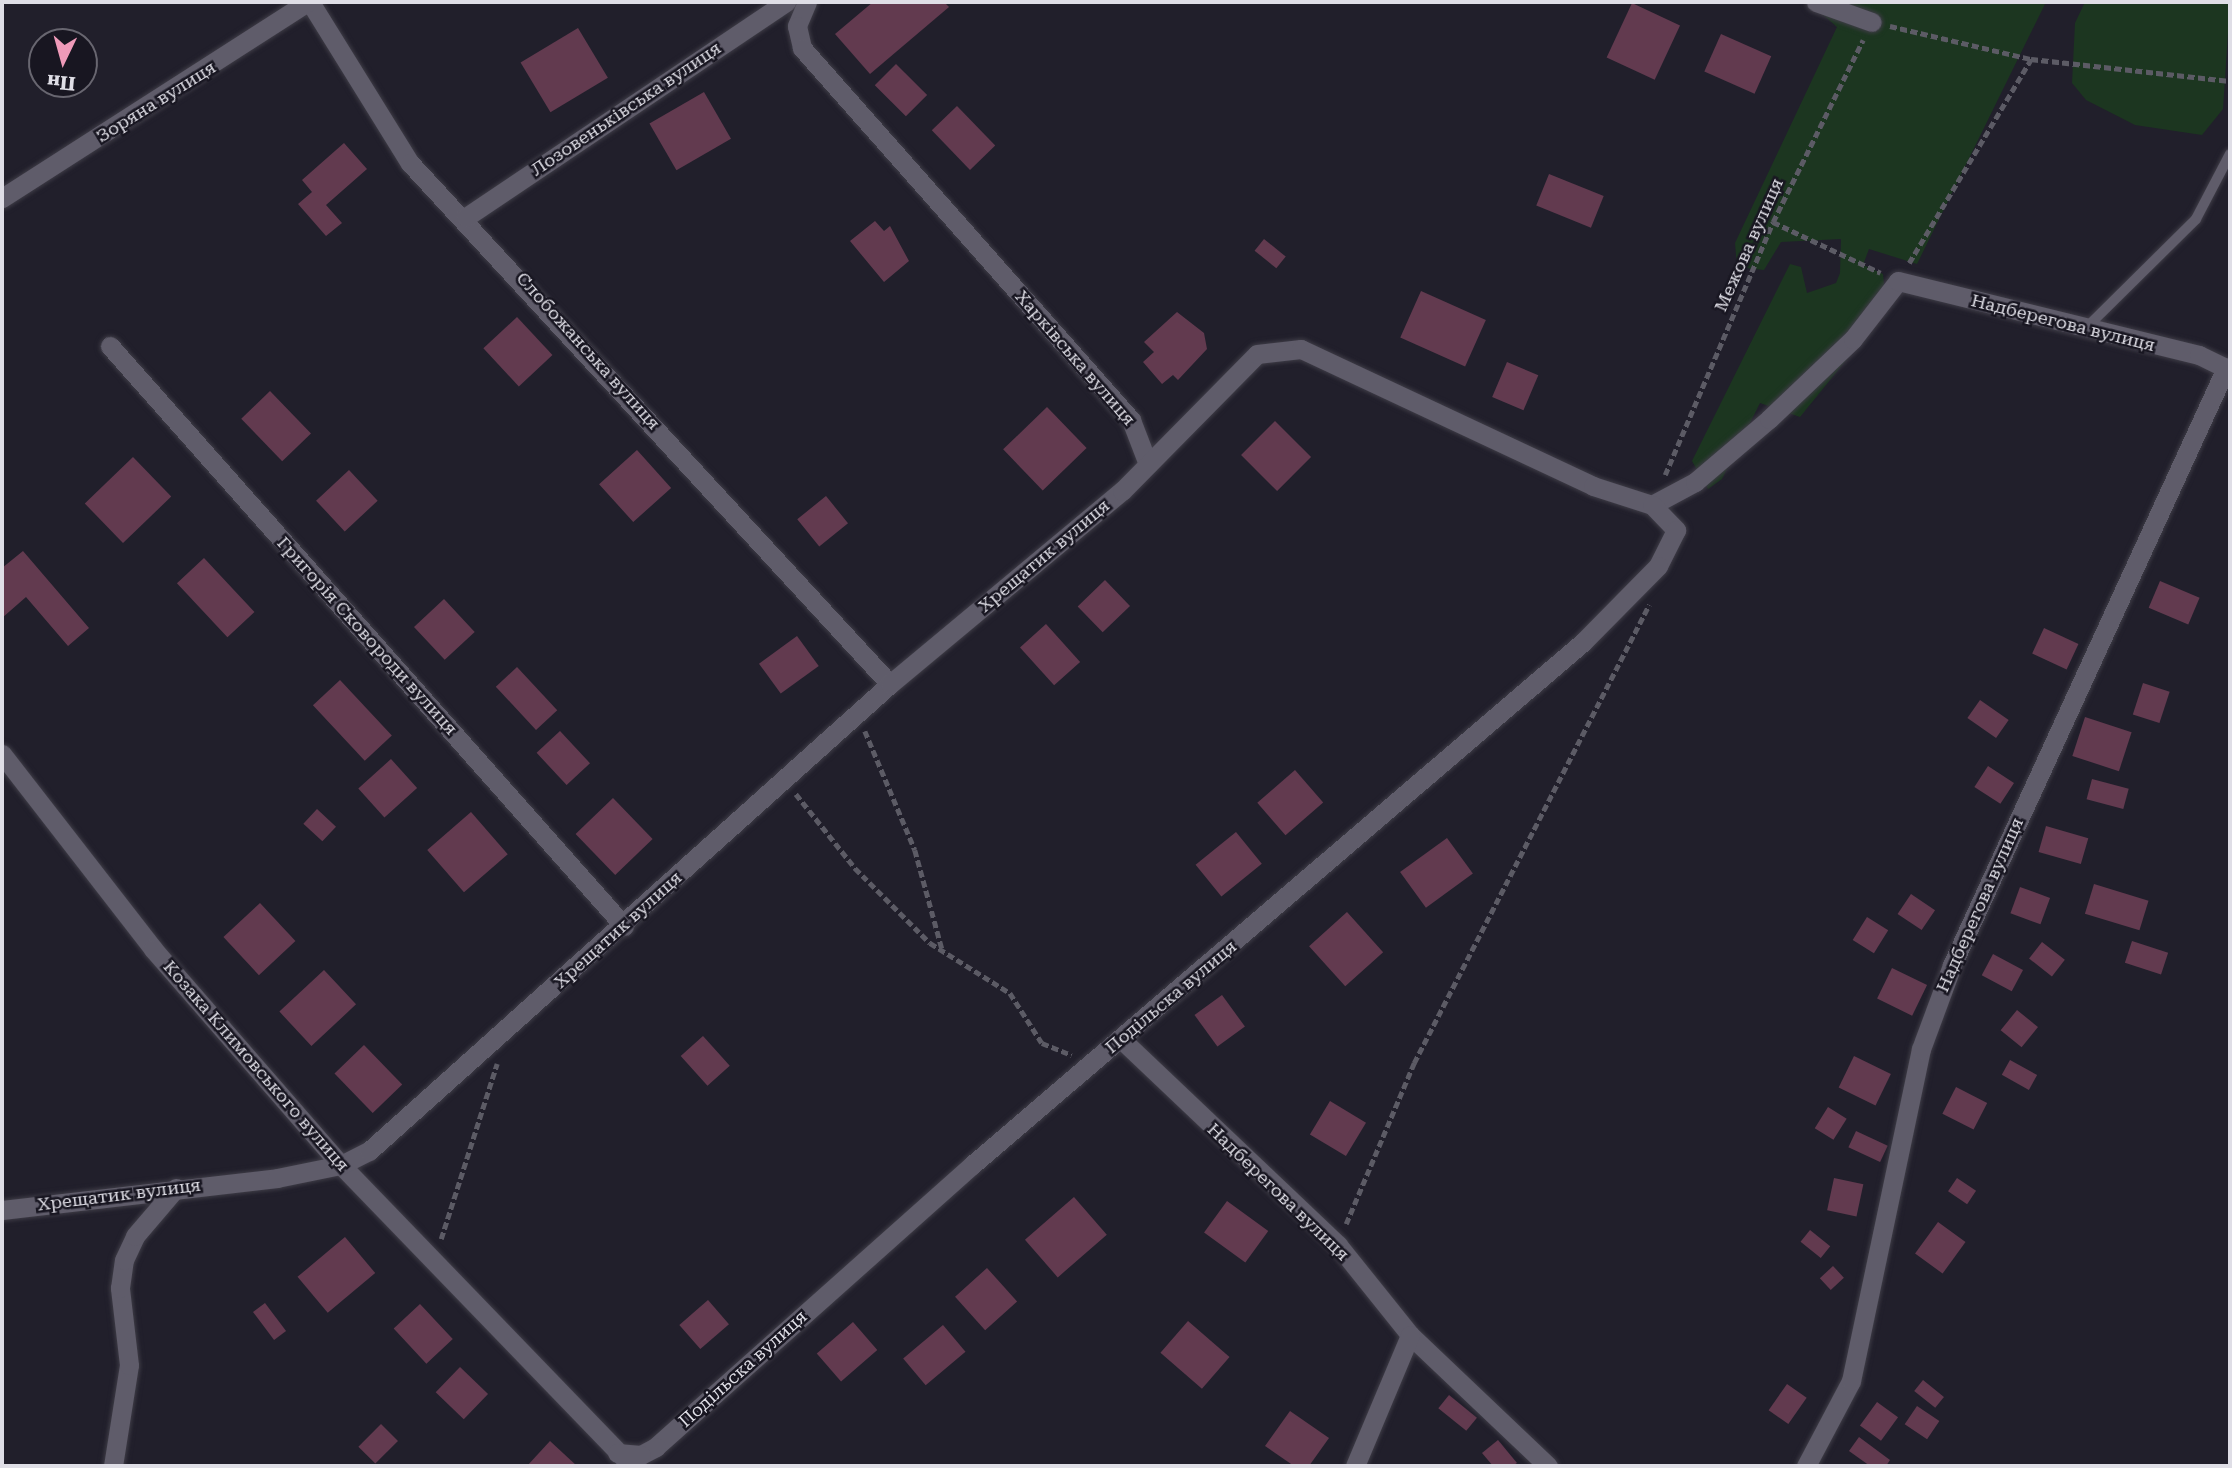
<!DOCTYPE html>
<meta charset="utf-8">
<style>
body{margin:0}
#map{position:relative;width:2232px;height:1468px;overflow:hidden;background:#211f2b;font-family:"Roboto Serif",serif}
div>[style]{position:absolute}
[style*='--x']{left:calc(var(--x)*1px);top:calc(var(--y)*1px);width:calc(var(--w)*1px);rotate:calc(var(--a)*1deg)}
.green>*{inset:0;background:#1c3620}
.building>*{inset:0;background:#623a4f;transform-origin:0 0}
.path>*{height:4.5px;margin-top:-2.25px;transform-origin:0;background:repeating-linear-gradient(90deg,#5c5b65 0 7px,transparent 0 10.5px)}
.roads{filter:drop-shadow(0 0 2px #3e3c46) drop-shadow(0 0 2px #3e3c46)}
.service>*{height:10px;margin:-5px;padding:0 5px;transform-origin:5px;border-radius:5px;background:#5f5c6a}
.minor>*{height:19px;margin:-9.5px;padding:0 9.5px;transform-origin:9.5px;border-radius:9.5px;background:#5f5c6a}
span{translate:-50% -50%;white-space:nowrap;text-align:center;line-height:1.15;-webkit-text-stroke:5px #181621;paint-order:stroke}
.street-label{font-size:18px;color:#dfdee6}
.frame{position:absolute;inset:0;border:4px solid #dfdee6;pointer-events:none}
.north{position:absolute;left:28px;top:28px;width:70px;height:70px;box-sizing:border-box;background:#181621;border:2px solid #686670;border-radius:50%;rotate:185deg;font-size:19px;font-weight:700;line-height:28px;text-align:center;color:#dfdee6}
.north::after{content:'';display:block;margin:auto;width:24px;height:32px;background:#ef9ab9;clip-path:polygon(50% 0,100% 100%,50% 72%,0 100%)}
</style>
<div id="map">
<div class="green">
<div style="clip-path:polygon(1808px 2px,2046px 2px,1917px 264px,1869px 249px,1863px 265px,1883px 274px,1887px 310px,1800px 417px,1760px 403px,1722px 479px,1708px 489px,1692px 461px,1790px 264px,1801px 267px,1807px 293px,1836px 283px,1840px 273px,1841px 239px,1781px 242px,1764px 270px,1737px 267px,1735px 243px,1837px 27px)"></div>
<div style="clip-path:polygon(2085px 2px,2230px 2px,2223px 109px,2202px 135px,2135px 125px,2086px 100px,2072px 83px,2075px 23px)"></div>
</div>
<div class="building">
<div style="clip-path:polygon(873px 2px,944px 2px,949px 7px,870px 74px,835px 34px)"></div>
<div style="left:1632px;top:3px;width:53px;height:60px;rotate:25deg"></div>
<div style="left:578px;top:28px;width:58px;height:67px;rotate:59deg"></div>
<div style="left:1721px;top:34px;width:55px;height:41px;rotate:24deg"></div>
<div style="left:896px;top:64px;width:44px;height:30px;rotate:45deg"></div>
<div style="left:704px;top:92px;width:54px;height:63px;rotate:60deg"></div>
<div style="left:957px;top:106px;width:55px;height:35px;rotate:46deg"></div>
<div style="clip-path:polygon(344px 143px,367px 169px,326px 205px,342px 223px,326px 236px,298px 204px,312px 192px,302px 180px)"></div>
<div style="left:1549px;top:174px;width:59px;height:34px;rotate:22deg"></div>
<div style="clip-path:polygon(875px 221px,884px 231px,890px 226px,909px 261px,884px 282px,850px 241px)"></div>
<div style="left:1264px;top:239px;width:28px;height:15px;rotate:39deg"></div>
<div style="left:1421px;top:291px;width:71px;height:51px;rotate:24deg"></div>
<div style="clip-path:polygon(1177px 312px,1204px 333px,1207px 349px,1178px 380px,1173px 375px,1162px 384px,1143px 362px,1154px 352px,1144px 342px)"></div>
<div style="left:517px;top:317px;width:52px;height:46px;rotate:47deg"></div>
<div style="left:1507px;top:362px;width:34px;height:38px;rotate:23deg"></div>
<div style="left:270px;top:391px;width:59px;height:40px;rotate:46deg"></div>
<div style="left:1047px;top:407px;width:57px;height:61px;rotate:46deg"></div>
<div style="left:1275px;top:421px;width:51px;height:48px;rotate:45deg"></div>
<div style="left:637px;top:450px;width:51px;height:51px;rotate:48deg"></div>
<div style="left:133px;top:457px;width:55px;height:67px;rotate:46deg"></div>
<div style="left:349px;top:470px;width:42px;height:45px;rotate:47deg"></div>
<div style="left:826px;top:496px;width:35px;height:37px;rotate:51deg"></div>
<div style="clip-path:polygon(23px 551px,89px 628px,68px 646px,26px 597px,2px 618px,2px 568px)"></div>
<div style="left:204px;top:558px;width:74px;height:37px;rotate:47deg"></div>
<div style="left:1105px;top:580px;width:36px;height:38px;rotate:46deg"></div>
<div style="left:2160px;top:581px;width:43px;height:29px;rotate:23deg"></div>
<div style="left:444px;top:599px;width:45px;height:41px;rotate:47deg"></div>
<div style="left:1046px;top:624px;width:51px;height:35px;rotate:48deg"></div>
<div style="left:2044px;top:628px;width:38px;height:28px;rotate:25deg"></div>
<div style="left:797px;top:636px;width:37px;height:47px;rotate:54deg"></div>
<div style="left:517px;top:667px;width:59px;height:29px;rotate:47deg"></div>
<div style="left:340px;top:680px;width:76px;height:37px;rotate:47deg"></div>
<div style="left:2143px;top:683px;width:28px;height:33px;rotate:18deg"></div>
<div style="left:1980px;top:700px;width:35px;height:22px;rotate:35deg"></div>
<div style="left:2085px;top:717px;width:49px;height:41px;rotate:18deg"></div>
<div style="left:560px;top:731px;width:44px;height:32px;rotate:47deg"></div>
<div style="left:391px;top:759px;width:39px;height:44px;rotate:48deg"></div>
<div style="left:1988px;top:766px;width:31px;height:25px;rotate:33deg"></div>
<div style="left:1295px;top:770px;width:43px;height:50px;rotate:49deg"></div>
<div style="left:2092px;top:779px;width:38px;height:21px;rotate:15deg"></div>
<div style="left:613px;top:798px;width:57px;height:52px;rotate:46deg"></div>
<div style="left:317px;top:809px;width:26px;height:20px;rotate:43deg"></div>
<div style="left:471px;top:812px;width:56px;height:58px;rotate:49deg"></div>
<div style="left:2046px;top:826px;width:44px;height:27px;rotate:16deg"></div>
<div style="left:1236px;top:832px;width:41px;height:52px;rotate:51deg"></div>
<div style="left:1447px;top:838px;width:44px;height:58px;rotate:54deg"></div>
<div style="left:2094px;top:884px;width:57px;height:31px;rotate:17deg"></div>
<div style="left:2020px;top:887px;width:32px;height:28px;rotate:20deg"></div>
<div style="left:1911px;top:894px;width:29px;height:24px;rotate:34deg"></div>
<div style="left:260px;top:903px;width:52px;height:50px;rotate:47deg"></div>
<div style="left:1347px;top:912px;width:54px;height:51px;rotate:48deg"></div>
<div style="left:1867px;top:917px;width:25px;height:27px;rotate:32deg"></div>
<div style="left:2132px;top:941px;width:38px;height:23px;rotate:18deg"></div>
<div style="left:2042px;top:942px;width:29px;height:21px;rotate:38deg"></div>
<div style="left:1993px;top:954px;width:34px;height:24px;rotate:28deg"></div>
<div style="left:1892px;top:968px;width:39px;height:34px;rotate:26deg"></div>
<div style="left:324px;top:970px;width:47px;height:61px;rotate:47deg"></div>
<div style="left:1222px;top:995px;width:39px;height:34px;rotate:54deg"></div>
<div style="left:2017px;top:1010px;width:27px;height:26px;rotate:39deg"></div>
<div style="left:703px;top:1036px;width:40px;height:30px;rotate:48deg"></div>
<div style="left:364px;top:1045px;width:55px;height:41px;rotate:46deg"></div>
<div style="left:1854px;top:1056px;width:41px;height:35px;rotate:26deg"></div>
<div style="left:2010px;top:1060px;width:31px;height:17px;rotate:29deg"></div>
<div style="left:1956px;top:1087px;width:35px;height:30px;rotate:27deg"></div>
<div style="left:1330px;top:1101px;width:42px;height:39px;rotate:31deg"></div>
<div style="left:1828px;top:1107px;width:22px;height:25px;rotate:32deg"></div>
<div style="left:1856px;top:1131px;width:35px;height:18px;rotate:25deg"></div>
<div style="left:1834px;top:1178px;width:30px;height:33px;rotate:12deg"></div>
<div style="left:1957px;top:1178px;width:23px;height:16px;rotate:34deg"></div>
<div style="left:1074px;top:1197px;width:50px;height:65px;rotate:49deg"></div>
<div style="left:1227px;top:1201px;width:51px;height:39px;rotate:36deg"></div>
<div style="left:1938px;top:1222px;width:34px;height:39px;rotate:36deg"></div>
<div style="left:1810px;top:1230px;width:26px;height:15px;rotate:39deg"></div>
<div style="left:345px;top:1237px;width:47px;height:62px;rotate:50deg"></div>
<div style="left:1833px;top:1266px;width:16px;height:18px;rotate:47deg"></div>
<div style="left:987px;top:1268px;width:45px;height:43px;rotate:48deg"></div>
<div style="left:708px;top:1300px;width:32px;height:38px;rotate:49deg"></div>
<div style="left:265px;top:1303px;width:35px;height:15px;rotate:53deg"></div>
<div style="left:420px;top:1304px;width:48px;height:36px;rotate:47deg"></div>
<div style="left:1188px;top:1321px;width:55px;height:42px;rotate:41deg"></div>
<div style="left:853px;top:1322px;width:37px;height:48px;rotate:49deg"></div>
<div style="left:943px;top:1325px;width:35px;height:52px;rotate:50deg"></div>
<div style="left:460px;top:1367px;width:39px;height:35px;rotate:44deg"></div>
<div style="left:1923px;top:1380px;width:27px;height:14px;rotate:39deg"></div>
<div style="left:1787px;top:1384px;width:24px;height:32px;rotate:35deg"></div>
<div style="left:1449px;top:1395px;width:36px;height:17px;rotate:39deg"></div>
<div style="left:1877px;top:1402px;width:26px;height:29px;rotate:36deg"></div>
<div style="left:1917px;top:1406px;width:27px;height:22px;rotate:34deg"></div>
<div style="clip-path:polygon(1290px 1411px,1329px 1438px,1309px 1466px,1294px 1466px,1265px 1446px)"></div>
<div style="left:381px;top:1424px;width:24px;height:32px;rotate:45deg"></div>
<div style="clip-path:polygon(1859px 1437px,1890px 1460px,1886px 1466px,1870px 1466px,1849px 1451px)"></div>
<div style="clip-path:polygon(1498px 1440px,1517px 1463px,1512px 1466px,1493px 1466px,1482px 1453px)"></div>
<div style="clip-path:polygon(550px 1441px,577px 1466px,527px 1466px)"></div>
</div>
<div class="path">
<div style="--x:1890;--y:26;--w:145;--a:13.2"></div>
<div style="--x:2031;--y:59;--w:200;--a:6.3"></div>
<div style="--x:1773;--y:222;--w:119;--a:25.3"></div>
<div style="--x:1909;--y:263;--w:238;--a:-59.1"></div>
<div style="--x:1665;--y:475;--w:275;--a:-66.9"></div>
<div style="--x:1773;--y:222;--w:203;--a:-63.7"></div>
<div style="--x:865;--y:731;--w:129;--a:67.2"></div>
<div style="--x:915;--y:850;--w:103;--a:74.7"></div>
<div style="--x:796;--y:794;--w:95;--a:51.4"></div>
<div style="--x:855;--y:868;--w:106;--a:45"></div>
<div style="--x:930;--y:943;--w:94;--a:32"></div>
<div style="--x:1010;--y:993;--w:59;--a:57.4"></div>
<div style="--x:1042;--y:1043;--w:32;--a:22"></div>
<div style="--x:1346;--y:1224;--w:175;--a:-67.1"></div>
<div style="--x:1414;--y:1063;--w:515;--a:-62.84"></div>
<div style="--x:441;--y:1239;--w:184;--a:-72.3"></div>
</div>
<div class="roads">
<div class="service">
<div style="--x:2087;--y:327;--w:153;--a:-44.7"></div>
<div style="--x:2196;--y:219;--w:73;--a:-62.4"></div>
</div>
<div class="minor">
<div style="--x:310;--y:2;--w:190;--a:58.2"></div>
<div style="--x:410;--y:163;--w:708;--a:47.35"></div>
<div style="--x:807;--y:2;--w:26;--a:113"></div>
<div style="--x:797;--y:26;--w:23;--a:77"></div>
<div style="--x:802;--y:48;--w:497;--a:48.5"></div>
<div style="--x:1131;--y:420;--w:47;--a:68.9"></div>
<div style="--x:1816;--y:2;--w:59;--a:19.7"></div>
<div style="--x:2;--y:198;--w:363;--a:-32.7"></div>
<div style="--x:466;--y:217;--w:386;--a:-33.9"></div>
<div style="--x:110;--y:346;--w:775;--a:48.45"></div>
<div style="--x:1652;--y:505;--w:49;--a:-28.1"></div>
<div style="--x:1695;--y:482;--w:97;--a:-40.4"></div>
<div style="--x:1769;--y:419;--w:116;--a:-43.6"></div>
<div style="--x:1853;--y:339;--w:73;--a:-52.2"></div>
<div style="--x:1898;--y:281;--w:310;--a:13.8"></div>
<div style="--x:2199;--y:355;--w:34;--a:26"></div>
<div style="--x:2;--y:754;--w:247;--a:52.2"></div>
<div style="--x:153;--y:949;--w:286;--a:49"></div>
<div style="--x:341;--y:1165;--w:410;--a:46"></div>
<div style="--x:1122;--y:1040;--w:298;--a:43.5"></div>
<div style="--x:1338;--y:1245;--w:115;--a:51.3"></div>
<div style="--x:1410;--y:1335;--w:190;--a:43.5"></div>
<div style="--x:2;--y:1210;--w:277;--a:-6.6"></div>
<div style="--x:277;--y:1178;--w:65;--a:-11.5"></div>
<div style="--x:341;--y:1165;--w:31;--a:-27"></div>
<div style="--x:369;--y:1151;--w:700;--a:-41.87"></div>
<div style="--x:890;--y:684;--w:302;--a:-39.8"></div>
<div style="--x:1122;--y:491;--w:192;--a:-45.4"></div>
<div style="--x:1257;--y:354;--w:44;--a:-6.5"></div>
<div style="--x:1301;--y:349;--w:323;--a:25.1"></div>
<div style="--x:1593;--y:486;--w:62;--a:17.9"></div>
<div style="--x:1652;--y:505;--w:35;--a:46"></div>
<div style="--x:1676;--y:530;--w:40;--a:116.6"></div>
<div style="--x:1658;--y:566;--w:107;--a:134.6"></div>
<div style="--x:1583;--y:642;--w:804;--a:139.44"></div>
<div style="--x:972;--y:1165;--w:424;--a:138.3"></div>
<div style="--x:656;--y:1447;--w:17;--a:152"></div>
<div style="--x:641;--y:1455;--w:24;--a:-175"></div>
<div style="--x:113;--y:1466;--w:102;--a:-81"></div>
<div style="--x:129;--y:1365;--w:78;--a:-96.7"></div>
<div style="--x:120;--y:1288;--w:28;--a:-82"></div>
<div style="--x:124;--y:1260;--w:26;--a:-65"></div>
<div style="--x:135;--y:1236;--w:63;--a:-49.5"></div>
<div style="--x:1355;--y:1466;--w:142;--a:-67.2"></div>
<div style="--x:1806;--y:1466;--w:96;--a:-62.1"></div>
<div style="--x:1851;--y:1381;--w:339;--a:-78.1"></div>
<div style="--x:1921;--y:1049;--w:90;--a:-69.7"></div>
<div style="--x:1952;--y:965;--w:657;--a:-65.35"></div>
</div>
</div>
<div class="street-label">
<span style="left:156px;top:102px;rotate:-32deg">Зоряна вулиця</span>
<span style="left:626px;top:109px;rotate:-34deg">Лозовеньківська вулиця</span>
<span style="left:1749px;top:245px;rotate:-66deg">Межова вулиця</span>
<span style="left:2063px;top:323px;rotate:14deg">Надберегова вулиця</span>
<span style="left:588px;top:351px;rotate:48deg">Слобожанська вулиця</span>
<span style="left:1075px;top:358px;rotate:49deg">Харківська вулиця</span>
<span style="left:1044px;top:556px;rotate:-40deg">Хрещатик вулиця</span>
<span style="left:367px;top:636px;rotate:48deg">Григорія Сковороди вулиця</span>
<span style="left:1980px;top:905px;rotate:-66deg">Надберегова вулиця</span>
<span style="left:618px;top:930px;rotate:-42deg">Хрещатик вулиця</span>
<span style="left:1171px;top:997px;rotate:-40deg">Подільска вулиця</span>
<span style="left:256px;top:1066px;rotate:49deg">Козака Климовського вулиця</span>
<span style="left:1278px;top:1192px;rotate:44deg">Надберегова вулиця</span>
<span style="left:119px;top:1195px;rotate:-7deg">Хрещатик вулиця</span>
<span style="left:743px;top:1369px;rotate:-42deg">Подільска вулиця</span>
</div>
<div class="frame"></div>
<div class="north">Пн</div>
</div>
